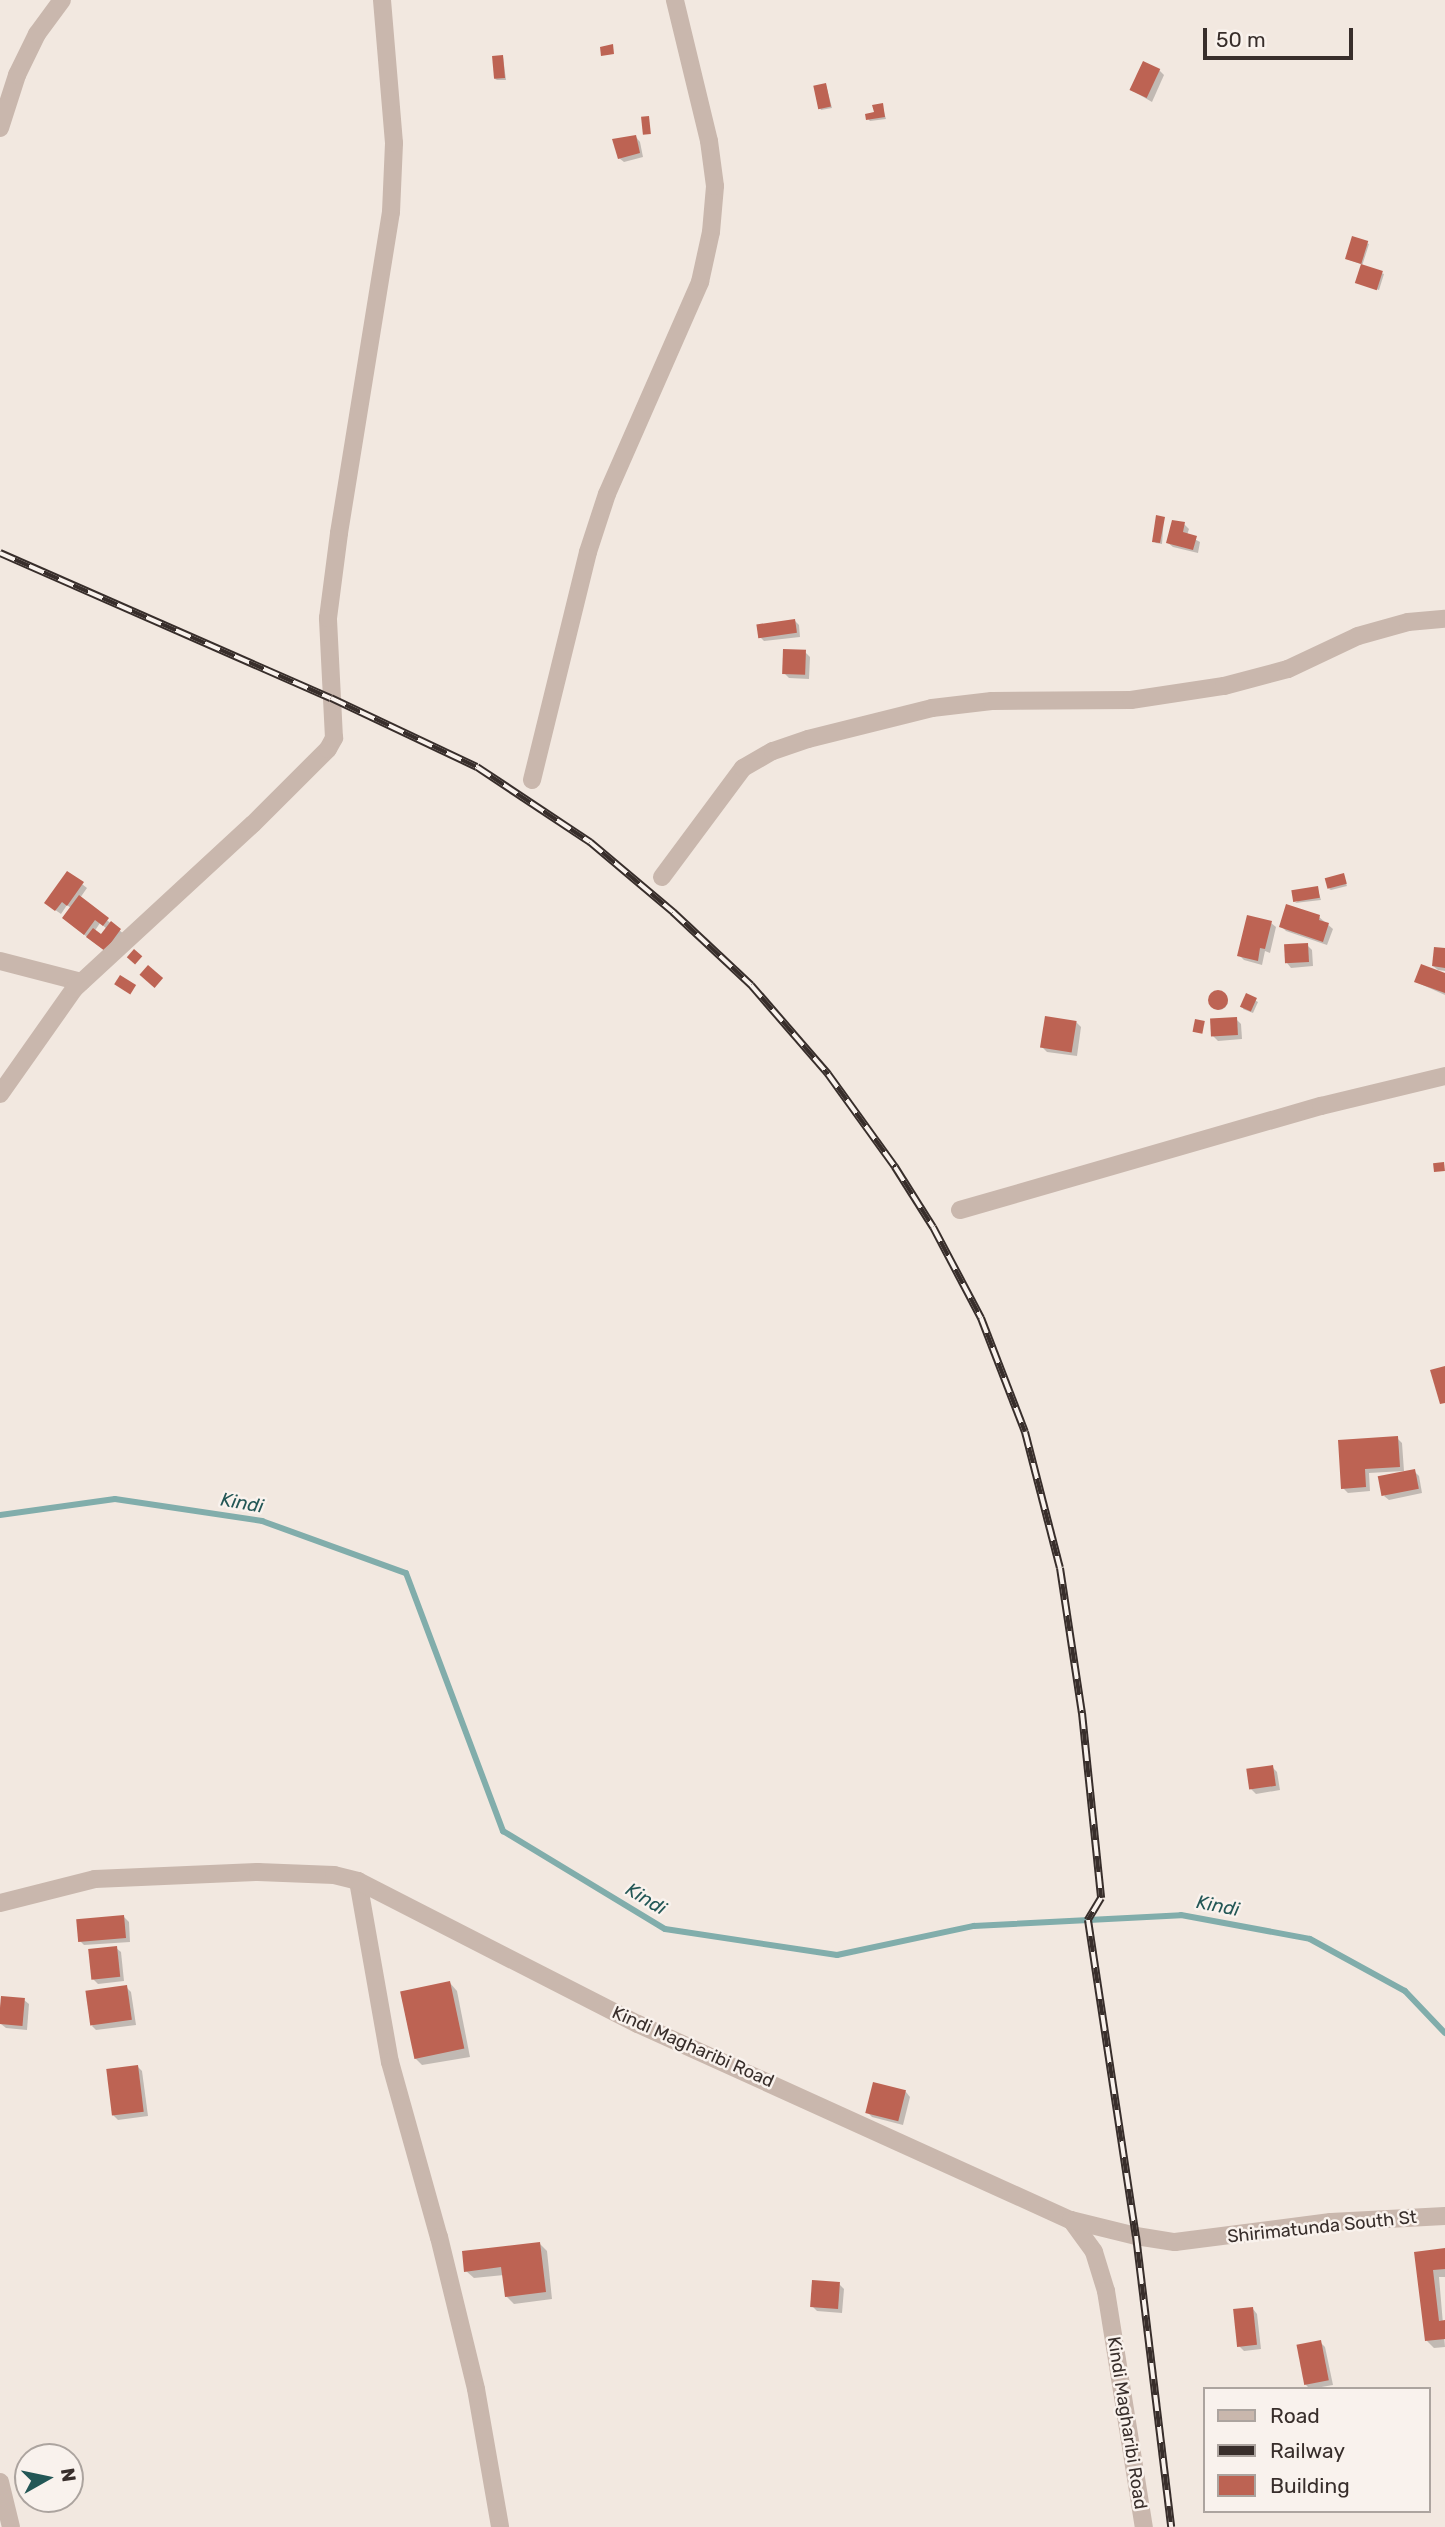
<!DOCTYPE html>
<style>
body{margin:0}
#map{position:relative;width:1445px;height:2527px;overflow:hidden;background:#f2e8e0;font-family:Rubik,sans-serif}
div>[style]{position:absolute}
[style*='--x']{left:calc(var(--x)*1px);top:calc(var(--y)*1px);width:calc(var(--w)*1px);rotate:calc(var(--a)*1deg)}
.shadow>*{inset:0;background:#0003}
.round{border-radius:50%}
.stream>*{height:6px;margin:-3px;padding:0 3px;transform-origin:3px;border-radius:3px;background:#81adab}
.building>*{inset:0;background:#bd6353;transform-origin:0 0}
.street>*{height:18px;margin:-9px;padding:0 9px;transform-origin:9px;border-radius:9px;background:#c9b7ad}
.rail>*{height:8px;margin-top:-4px;transform-origin:0;background:repeating-linear-gradient(90deg,#f9f2ed 0 16px,#382e2b 0 32px);box-sizing:border-box;border-block:2px solid #382e2b}
span{translate:-50% -50%;white-space:nowrap;text-align:center;line-height:1.15;-webkit-text-stroke:5px #f9f2ed;paint-order:stroke}
.street-label{font-size:18px;color:#382e2b}
.water-label{font-size:19px;color:#235756;font-style:italic}
.legend{position:absolute;left:1203px;top:2387px;width:228px;height:126px;box-sizing:border-box;background:#f9f2ed;border:2px solid #aca49f;margin:0;padding:9px 12px;list-style:none;font-size:21px;color:#382e2b}
.legend li{display:flex;align-items:center;gap:14px;height:35px}
.legend b{width:35px;border:2px solid #aca49f}
.north{position:absolute;left:14px;top:2443px;width:70px;height:70px;box-sizing:border-box;background:#f9f2ed;border:2px solid #aca49f;border-radius:50%;rotate:81deg;font-size:19px;font-weight:700;line-height:28px;text-align:center;color:#382e2b}
.north::after{content:'';display:block;margin:auto;width:24px;height:32px;background:#235756;clip-path:polygon(50% 0,100% 100%,50% 72%,0 100%)}
.scale{position:absolute;left:1203px;top:28px;width:150px;height:32px;box-sizing:border-box;border:4px solid #382e2b;border-top:0;padding-left:9px;font-size:21px;line-height:24px;white-space:nowrap;color:#382e2b;-webkit-text-stroke:5px #f9f2ed;paint-order:stroke}
</style>
<div id="map">
<div class="shadow">
<div style="clip-path:polygon(503px 57px,506px 80px,497px 80px,495px 79px)"></div>
<div style="clip-path:polygon(1159px 70px,1164px 75px,1152px 102px,1133px 91px)"></div>
<div style="clip-path:polygon(826px 85px,832px 108px,821px 110px,820px 108px)"></div>
<div style="clip-path:polygon(882px 105px,886px 119px,870px 121px,868px 119px)"></div>
<div style="clip-path:polygon(636px 137px,640px 142px,643px 157px,624px 162px,619px 158px)"></div>
<div style="clip-path:polygon(1353px 238px,1369px 244px,1362px 266px,1384px 274px,1379px 290px,1357px 282px,1363px 265px,1347px 259px)"></div>
<div style="clip-path:polygon(1164px 518px,1162px 544px,1156px 543px,1154px 541px)"></div>
<div style="clip-path:polygon(1184px 524px,1189px 529px,1187px 535px,1200px 542px,1198px 553px,1173px 547px,1168px 543px)"></div>
<div style="clip-path:polygon(794px 620px,799px 625px,800px 637px,764px 641px,759px 636px)"></div>
<div style="clip-path:polygon(805px 652px,810px 657px,809px 679px,789px 678px,784px 673px)"></div>
<div style="clip-path:polygon(evenodd,68px 873px,87px 888px,80px 898px,125px 935px,110px 955px,68px 922px,71px 908px,67px 905px,61px 914px,51px 907px,68px 873px,100px 923px,107px 929px,101px 937px,94px 932px,100px 923px)"></div>
<div style="clip-path:polygon(1343px 875px,1347px 886px,1331px 890px,1329px 889px)"></div>
<div style="clip-path:polygon(1317px 887px,1321px 900px,1295px 903px)"></div>
<div style="clip-path:polygon(1319px 917px,1333px 929px,1327px 945px,1286px 931px,1281px 926px)"></div>
<div style="clip-path:polygon(1271px 923px,1276px 927px,1270px 953px,1265px 951px,1262px 965px,1244px 960px,1239px 955px)"></div>
<div style="clip-path:polygon(1307px 945px,1312px 950px,1313px 966px,1291px 968px,1287px 963px)"></div>
<div style="clip-path:polygon(1445px 950px,1445px 971px,1438px 970px,1433px 966px)"></div>
<div style="clip-path:polygon(1445px 975px,1445px 995px,1416px 982px)"></div>
<div class="round" style="left:1210px;top:992px;width:18px;height:18px"></div>
<div style="clip-path:polygon(1247px 996px,1258px 1002px,1253px 1013px,1243px 1009px)"></div>
<div style="clip-path:polygon(1236px 1019px,1241px 1024px,1242px 1039px,1218px 1041px,1213px 1036px)"></div>
<div style="clip-path:polygon(1076px 1022px,1081px 1027px,1077px 1056px,1047px 1052px,1042px 1047px)"></div>
<div style="clip-path:polygon(1397px 1438px,1402px 1443px,1404px 1471px,1369px 1473px,1370px 1491px,1348px 1493px,1343px 1488px)"></div>
<div style="clip-path:polygon(1414px 1471px,1419px 1476px,1422px 1493px,1389px 1500px,1384px 1496px)"></div>
<div style="clip-path:polygon(1272px 1767px,1277px 1772px,1280px 1790px,1256px 1794px,1251px 1789px)"></div>
<div style="clip-path:polygon(124px 1917px,129px 1922px,130px 1942px,84px 1945px,80px 1941px)"></div>
<div style="clip-path:polygon(116px 1948px,121px 1952px,124px 1981px,98px 1984px,93px 1979px)"></div>
<div style="clip-path:polygon(450px 1983px,457px 1991px,470px 2057px,422px 2065px,415px 2058px)"></div>
<div style="clip-path:polygon(126px 1987px,131px 1992px,136px 2025px,96px 2030px,92px 2026px)"></div>
<div style="clip-path:polygon(24px 2000px,29px 2004px,27px 2030px,6px 2028px,1px 2024px)"></div>
<div style="clip-path:polygon(138px 2067px,142px 2071px,148px 2116px,118px 2120px,113px 2115px)"></div>
<div style="clip-path:polygon(875px 2084px,906px 2092px,910px 2097px,903px 2125px,872px 2117px,867px 2112px)"></div>
<div style="clip-path:polygon(539px 2243px,547px 2251px,552px 2299px,514px 2304px,506px 2296px,504px 2275px,474px 2278px,466px 2271px)"></div>
<div style="clip-path:polygon(1445px 2250px,1445px 2280px,1445px 2277px,1439px 2277px,1445px 2347px,1434px 2348px,1427px 2341px,1416px 2254px)"></div>
<div style="clip-path:polygon(839px 2284px,844px 2289px,842px 2313px,817px 2311px,812px 2306px)"></div>
<div style="clip-path:polygon(1253px 2309px,1257px 2314px,1261px 2349px,1244px 2351px,1239px 2346px)"></div>
<div style="clip-path:polygon(1320px 2342px,1325px 2347px,1333px 2385px,1310px 2389px,1306px 2385px)"></div>
</div>
<div class="stream">
<div style="--x:0;--y:1515;--w:116;--a:-7.9"></div>
<div style="--x:115;--y:1499;--w:149;--a:8.5"></div>
<div style="--x:262;--y:1521;--w:153;--a:19.9"></div>
<div style="--x:406;--y:1573;--w:276;--a:69.4"></div>
<div style="--x:503;--y:1831;--w:189;--a:31.2"></div>
<div style="--x:665;--y:1929;--w:174;--a:8.6"></div>
<div style="--x:837;--y:1955;--w:140;--a:-12"></div>
<div style="--x:974;--y:1926;--w:207;--a:-3"></div>
<div style="--x:1181;--y:1915;--w:131;--a:10.5"></div>
<div style="--x:1310;--y:1939;--w:108;--a:28.7"></div>
<div style="--x:1405;--y:1991;--w:58;--a:46.4"></div>
</div>
<div class="building">
<div style="clip-path:polygon(613px 44px,614px 54px,601px 56px,600px 47px)"></div>
<div style="left:503px;top:55px;width:23px;height:11px;rotate:85deg"></div>
<div style="left:1143px;top:61px;width:19px;height:32px;rotate:25deg"></div>
<div style="left:826px;top:83px;width:24px;height:13px;rotate:78deg"></div>
<div style="clip-path:polygon(883px 103px,885px 117px,866px 120px,865px 114px,874px 112px,872px 105px)"></div>
<div style="left:649px;top:116px;width:18px;height:8px;rotate:84deg"></div>
<div style="clip-path:polygon(636px 135px,640px 153px,618px 159px,612px 139px)"></div>
<div style="left:1352px;top:236px;width:17px;height:24px;rotate:17deg"></div>
<div style="left:1361px;top:264px;width:23px;height:20px;rotate:18deg"></div>
<div style="clip-path:polygon(1156px 515px,1165px 517px,1160px 543px,1152px 542px)"></div>
<div style="clip-path:polygon(1172px 520px,1185px 522px,1183px 532px,1197px 536px,1193px 550px,1166px 543px)"></div>
<div style="left:795px;top:619px;width:14px;height:39px;rotate:82deg"></div>
<div style="left:783px;top:649px;width:23px;height:25px;rotate:2deg"></div>
<div style="clip-path:polygon(67px 871px,84px 882px,67px 906px,62px 902px,55px 911px,44px 903px)"></div>
<div style="left:1344px;top:873px;width:11px;height:20px;rotate:75deg"></div>
<div style="left:1318px;top:886px;width:12px;height:27px;rotate:81deg"></div>
<div style="clip-path:polygon(79px 895px,109px 918px,103px 926px,95px 920px,84px 935px,62px 918px)"></div>
<div style="clip-path:polygon(1286px 904px,1320px 915px,1319px 920px,1329px 923px,1323px 942px,1279px 927px)"></div>
<div style="clip-path:polygon(1247px 915px,1272px 921px,1265px 949px,1260px 948px,1258px 961px,1237px 956px)"></div>
<div style="clip-path:polygon(111px 921px,121px 929px,105px 951px,86px 937px,93px 928px,101px 934px)"></div>
<div style="left:1308px;top:943px;width:19px;height:24px;rotate:87deg"></div>
<div style="clip-path:polygon(1434px 947px,1445px 948px,1445px 968px,1432px 966px)"></div>
<div style="left:134px;top:949px;width:11px;height:11px;rotate:41deg"></div>
<div style="clip-path:polygon(1421px 964px,1445px 973px,1445px 993px,1414px 982px)"></div>
<div style="left:148px;top:965px;width:20px;height:13px;rotate:41deg"></div>
<div style="left:120px;top:975px;width:19px;height:11px;rotate:32deg"></div>
<div class="round" style="left:1208px;top:990px;width:20px;height:20px"></div>
<div style="left:1246px;top:993px;width:12px;height:15px;rotate:24deg"></div>
<div style="left:1045px;top:1016px;width:32px;height:32px;rotate:9deg"></div>
<div style="left:1237px;top:1017px;width:18px;height:27px;rotate:87deg"></div>
<div style="left:1195px;top:1019px;width:10px;height:13px;rotate:11deg"></div>
<div style="left:1444px;top:1162px;width:9px;height:11px;rotate:84deg"></div>
<div style="clip-path:polygon(1445px 1366px,1445px 1403px,1440px 1404px,1430px 1370px)"></div>
<div style="clip-path:polygon(1398px 1436px,1400px 1467px,1365px 1469px,1366px 1487px,1341px 1489px,1338px 1440px)"></div>
<div style="left:1415px;top:1469px;width:20px;height:38px;rotate:79deg"></div>
<div style="left:1273px;top:1765px;width:21px;height:27px;rotate:82deg"></div>
<div style="left:124px;top:1915px;width:23px;height:48px;rotate:85deg"></div>
<div style="left:117px;top:1946px;width:31px;height:29px;rotate:84deg"></div>
<div style="left:450px;top:1981px;width:69px;height:51px;rotate:78deg"></div>
<div style="left:127px;top:1985px;width:35px;height:42px;rotate:82deg"></div>
<div style="left:1px;top:1996px;width:24px;height:28px;rotate:5deg"></div>
<div style="left:138px;top:2065px;width:47px;height:32px;rotate:83deg"></div>
<div style="left:873px;top:2082px;width:34px;height:32px;rotate:14deg"></div>
<div style="clip-path:polygon(540px 2242px,546px 2292px,505px 2297px,501px 2267px,464px 2272px,462px 2251px)"></div>
<div style="clip-path:polygon(1445px 2248px,1445px 2269px,1433px 2270px,1439px 2321px,1445px 2320px,1445px 2339px,1425px 2341px,1414px 2252px)"></div>
<div style="left:812px;top:2280px;width:28px;height:27px;rotate:4deg"></div>
<div style="left:1253px;top:2307px;width:38px;height:20px;rotate:84deg"></div>
<div style="left:1321px;top:2340px;width:41px;height:25px;rotate:79deg"></div>
</div>
<div class="street">
<div style="--x:0;--y:128;--w:56;--a:-72.2"></div>
<div style="--x:17;--y:75;--w:46;--a:-64"></div>
<div style="--x:37;--y:34;--w:42;--a:-53.7"></div>
<div style="--x:532;--y:780;--w:235;--a:-76.2"></div>
<div style="--x:588;--y:552;--w:61;--a:-71.9"></div>
<div style="--x:607;--y:494;--w:232;--a:-66.3"></div>
<div style="--x:700;--y:282;--w:51;--a:-77.6"></div>
<div style="--x:711;--y:232;--w:46;--a:-85"></div>
<div style="--x:715;--y:186;--w:45;--a:-97.6"></div>
<div style="--x:709;--y:141;--w:145;--a:-103.6"></div>
<div style="--x:662;--y:877;--w:136;--a:-53.4"></div>
<div style="--x:743;--y:768;--w:34;--a:-30"></div>
<div style="--x:773;--y:751;--w:37;--a:-19"></div>
<div style="--x:808;--y:739;--w:128;--a:-14"></div>
<div style="--x:932;--y:708;--w:60;--a:-6.7"></div>
<div style="--x:992;--y:701;--w:139;--a:-0.4"></div>
<div style="--x:1131;--y:700;--w:94;--a:-8.6"></div>
<div style="--x:1224;--y:686;--w:66;--a:-14.9"></div>
<div style="--x:1288;--y:669;--w:77;--a:-25.2"></div>
<div style="--x:1358;--y:636;--w:52;--a:-15.6"></div>
<div style="--x:1408;--y:622;--w:37;--a:-5"></div>
<div style="--x:0;--y:961;--w:84;--a:14.5"></div>
<div style="--x:0;--y:1094;--w:128;--a:-54.8"></div>
<div style="--x:74;--y:989;--w:243;--a:-42.7"></div>
<div style="--x:253;--y:824;--w:106;--a:-45"></div>
<div style="--x:328;--y:749;--w:13;--a:-61"></div>
<div style="--x:334;--y:738;--w:120;--a:-92.9"></div>
<div style="--x:328;--y:618;--w:86;--a:-82.6"></div>
<div style="--x:339;--y:533;--w:325;--a:-80.8"></div>
<div style="--x:391;--y:212;--w:69;--a:-87.5"></div>
<div style="--x:394;--y:143;--w:144;--a:-94.8"></div>
<div style="--x:960;--y:1210;--w:376;--a:-16.1"></div>
<div style="--x:1321;--y:1106;--w:128;--a:-13.6"></div>
<div style="--x:358;--y:1881;--w:184;--a:80"></div>
<div style="--x:390;--y:2062;--w:182;--a:74.4"></div>
<div style="--x:439;--y:2237;--w:156;--a:76.3"></div>
<div style="--x:476;--y:2389;--w:140;--a:80.1"></div>
<div style="--x:0;--y:1903;--w:98;--a:-14.2"></div>
<div style="--x:95;--y:1879;--w:163;--a:-2.5"></div>
<div style="--x:258;--y:1872;--w:76;--a:2.3"></div>
<div style="--x:334;--y:1875;--w:25;--a:14"></div>
<div style="--x:358;--y:1881;--w:314;--a:27.1"></div>
<div style="--x:638;--y:2024;--w:475;--a:24.4"></div>
<div style="--x:1071;--y:2220;--w:39;--a:54"></div>
<div style="--x:1094;--y:2252;--w:41;--a:72.9"></div>
<div style="--x:1106;--y:2291;--w:239;--a:80.9"></div>
<div style="--x:1071;--y:2220;--w:67;--a:13.8"></div>
<div style="--x:1136;--y:2236;--w:39;--a:9"></div>
<div style="--x:1175;--y:2242;--w:157;--a:-7.3"></div>
<div style="--x:1331;--y:2222;--w:114;--a:-3"></div>
<div style="--x:0;--y:2482;--w:46;--a:76.3"></div>
</div>
<div class="rail">
<div style="--x:0;--y:553;--w:361;--a:23.7"></div>
<div style="--x:331;--y:698;--w:161;--a:25.3"></div>
<div style="--x:477;--y:767;--w:136;--a:33.6"></div>
<div style="--x:590;--y:842;--w:109;--a:40.1"></div>
<div style="--x:673;--y:912;--w:107;--a:43.1"></div>
<div style="--x:751;--y:985;--w:118;--a:49.1"></div>
<div style="--x:828;--y:1074;--w:115;--a:54.2"></div>
<div style="--x:895;--y:1167;--w:71;--a:57.7"></div>
<div style="--x:933;--y:1227;--w:103;--a:62.2"></div>
<div style="--x:981;--y:1318;--w:122;--a:68.9"></div>
<div style="--x:1025;--y:1432;--w:140;--a:75.6"></div>
<div style="--x:1060;--y:1568;--w:147;--a:81.4"></div>
<div style="--x:1082;--y:1713;--w:186;--a:84.1"></div>
<div style="--x:1101;--y:1898;--w:26;--a:121"></div>
<div style="--x:1088;--y:1920;--w:320;--a:81.4"></div>
<div style="--x:1136;--y:2236;--w:293;--a:83.1"></div>
</div>
<div class="street-label">
<span style="left:693px;top:2047px;rotate:24deg">Kindi Magharibi Road</span>
<span style="left:1322px;top:2227px;rotate:-6deg">Shirimatunda South St</span>
<span style="left:1127px;top:2423px;rotate:81deg">Kindi Magharibi Road</span>
</div>
<div class="water-label">
<span style="left:242px;top:1503px;rotate:10deg">Kindi</span>
<span style="left:646px;top:1899px;rotate:31deg">Kindi</span>
<span style="left:1218px;top:1906px;rotate:11deg">Kindi</span>
</div>
<ul class="legend">
<li><b style="height:9px;background:#c9b7ad"></b>Road</li>
<li><b style="height:9px;background:#382e2b"></b>Railway</li>
<li><b style="height:19px;background:#bd6353"></b>Building</li>
</ul>
<div class="north">N</div>
<div class="scale">50 m</div>
</div>
